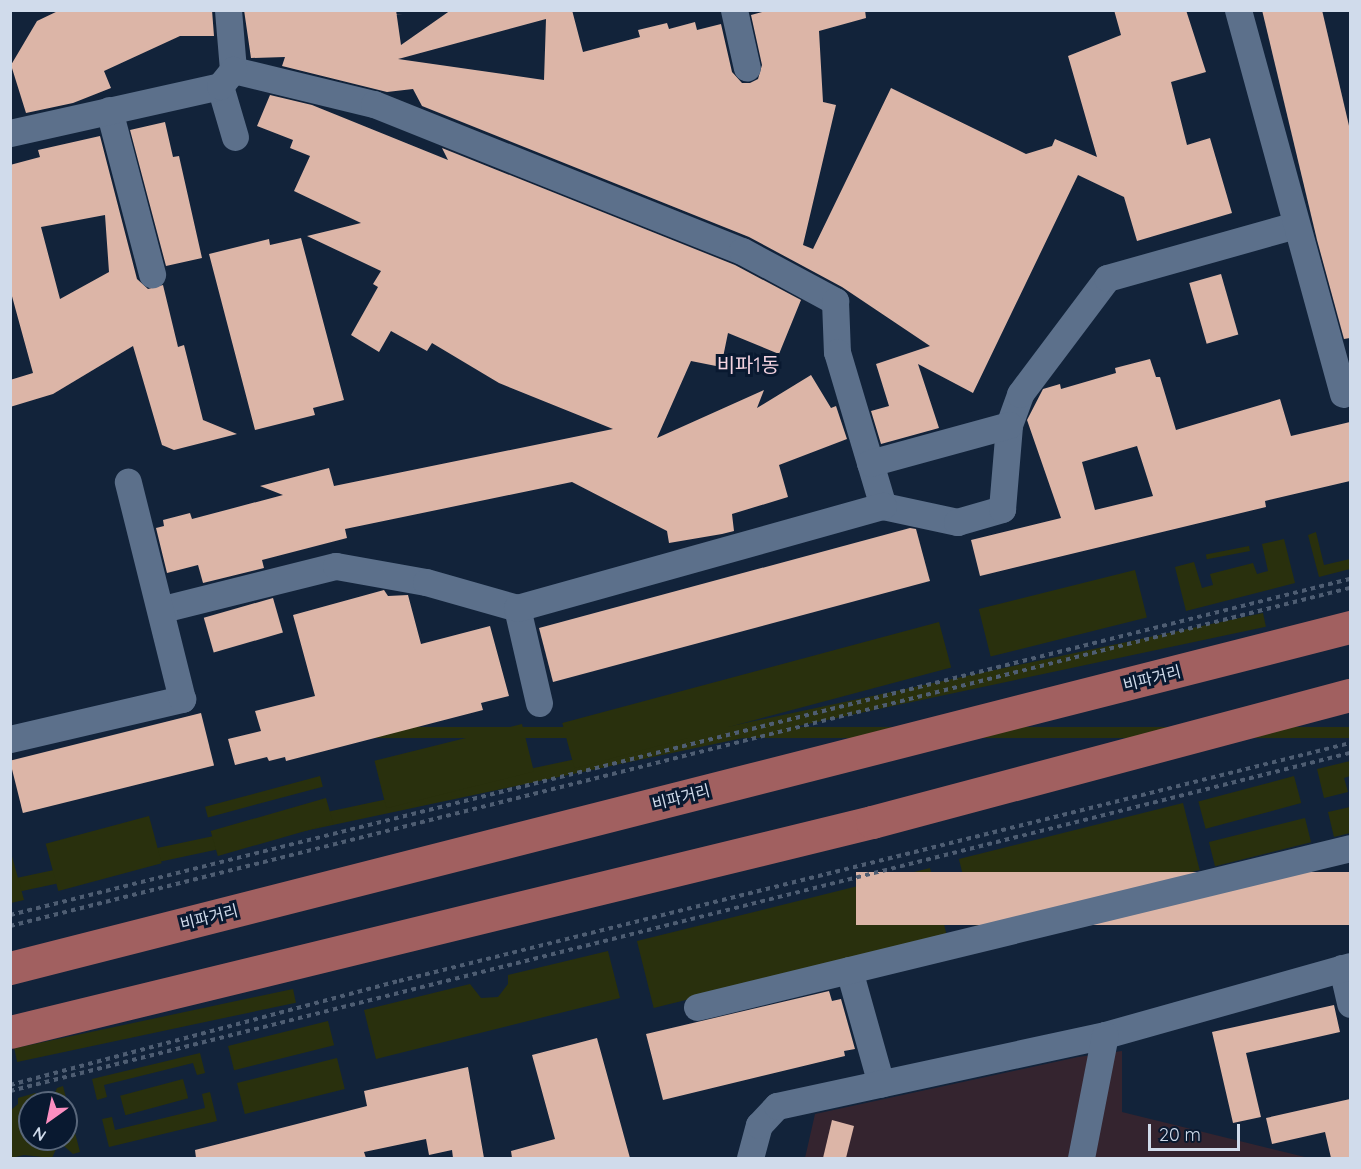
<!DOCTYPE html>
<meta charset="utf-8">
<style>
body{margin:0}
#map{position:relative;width:1361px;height:1169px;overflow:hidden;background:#12233a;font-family:Quicksand,"Noto Sans KR",sans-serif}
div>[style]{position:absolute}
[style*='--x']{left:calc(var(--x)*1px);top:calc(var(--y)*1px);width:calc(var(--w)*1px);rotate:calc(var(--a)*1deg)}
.education>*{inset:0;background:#34242f}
.green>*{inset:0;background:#29300d;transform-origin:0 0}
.building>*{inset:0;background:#dcb5a7;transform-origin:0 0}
.path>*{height:4px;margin-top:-2px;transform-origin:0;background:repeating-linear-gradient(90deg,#4e5d72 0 4.5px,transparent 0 9px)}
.minor>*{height:27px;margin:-13.5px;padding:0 13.5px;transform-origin:13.5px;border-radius:13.5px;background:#5c708b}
.primary>*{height:33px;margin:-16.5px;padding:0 16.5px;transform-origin:16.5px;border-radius:16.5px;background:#a16060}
span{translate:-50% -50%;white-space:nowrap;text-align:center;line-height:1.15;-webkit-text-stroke:6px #091930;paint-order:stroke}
.street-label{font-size:16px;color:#d0dbeb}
.quarter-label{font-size:20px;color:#f5d4e1}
.frame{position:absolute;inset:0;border:12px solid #d0dbeb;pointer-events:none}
.north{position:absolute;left:18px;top:1091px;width:60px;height:60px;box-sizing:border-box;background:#091930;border:2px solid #59677b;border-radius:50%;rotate:213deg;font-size:16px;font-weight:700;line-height:24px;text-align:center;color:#d0dbeb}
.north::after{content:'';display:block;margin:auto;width:21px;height:27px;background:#fc8fc1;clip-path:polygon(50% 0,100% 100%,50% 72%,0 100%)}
.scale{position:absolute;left:1148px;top:1124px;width:92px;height:27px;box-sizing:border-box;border:3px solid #d0dbeb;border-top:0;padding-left:8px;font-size:18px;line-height:21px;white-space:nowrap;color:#d0dbeb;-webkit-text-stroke:4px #091930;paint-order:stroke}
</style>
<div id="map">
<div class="education">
<div style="clip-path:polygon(1122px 1051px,1122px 1112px,1309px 1158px,805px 1158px,815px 1114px,1078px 1057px)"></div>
</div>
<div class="green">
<div style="clip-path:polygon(1316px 532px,1324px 565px,1350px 559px,1350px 569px,1319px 577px,1308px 535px)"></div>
<div style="clip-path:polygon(1284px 539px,1295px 583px,1186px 611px,1175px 567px,1194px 562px,1202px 588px,1213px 585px,1210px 574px,1253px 563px,1257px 574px,1268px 571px,1262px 544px)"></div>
<div style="left:1249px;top:546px;width:5px;height:44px;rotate:79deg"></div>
<div style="left:1135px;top:570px;width:49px;height:161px;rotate:76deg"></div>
<div style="left:1263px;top:613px;width:14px;height:1292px;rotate:78deg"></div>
<div style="left:939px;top:622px;width:47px;height:390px;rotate:75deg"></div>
<div style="left:522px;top:724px;width:49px;height:152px;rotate:76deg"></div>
<div style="left:1350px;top:727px;width:11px;height:996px;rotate:90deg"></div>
<div style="clip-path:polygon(1350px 761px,1350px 776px,1344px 778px,1348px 792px,1324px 798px,1317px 769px)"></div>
<div style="left:320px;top:776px;width:11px;height:119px;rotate:75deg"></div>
<div style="left:1294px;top:776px;width:28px;height:99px;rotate:75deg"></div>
<div style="left:326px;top:798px;width:26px;height:120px;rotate:74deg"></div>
<div style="left:1183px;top:803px;width:69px;height:231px;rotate:76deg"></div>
<div style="clip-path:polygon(1350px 807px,1350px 833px,1334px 837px,1328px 812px)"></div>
<div style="left:149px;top:816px;width:49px;height:107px;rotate:75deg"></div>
<div style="left:1305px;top:818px;width:25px;height:99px;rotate:76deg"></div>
<div style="clip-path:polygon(10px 849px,24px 900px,11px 903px,10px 903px)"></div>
<div style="left:930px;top:868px;width:69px;height:302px;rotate:76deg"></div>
<div style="clip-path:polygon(608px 951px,620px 998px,376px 1059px,364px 1010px,470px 984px,481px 998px,498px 997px,508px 984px,508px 975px)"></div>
<div style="left:293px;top:989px;width:14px;height:285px;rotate:78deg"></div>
<div style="left:328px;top:1021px;width:25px;height:103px;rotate:76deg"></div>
<div style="clip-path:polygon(200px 1053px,205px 1073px,197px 1075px,193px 1063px,104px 1085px,107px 1097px,97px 1100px,92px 1079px)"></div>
<div style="left:337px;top:1058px;width:32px;height:103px;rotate:76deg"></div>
<div style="left:183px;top:1079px;width:20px;height:65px;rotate:75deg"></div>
<div style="clip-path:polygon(evenodd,63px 1086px,80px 1152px,73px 1154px,64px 1146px,57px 1147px,52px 1158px,24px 1155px,11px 1158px,11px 1110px,18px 1104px,18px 1098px,35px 1093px,45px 1101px,52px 1100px,57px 1088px,63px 1086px,30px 1103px,66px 1103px,66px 1139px,30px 1139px,30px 1103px)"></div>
<div style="clip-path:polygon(210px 1092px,217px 1121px,109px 1147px,102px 1119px,112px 1117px,115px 1130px,205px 1108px,202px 1094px)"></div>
</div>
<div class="building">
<div style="clip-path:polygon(60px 10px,212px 10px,214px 36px,180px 36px,104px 71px,111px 88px,73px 103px,26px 113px,11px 65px,37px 21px)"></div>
<div style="clip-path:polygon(evenodd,244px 10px,396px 10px,401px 45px,451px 10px,572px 10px,583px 52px,640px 37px,638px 30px,667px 23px,669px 29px,695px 22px,697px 30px,721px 24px,732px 72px,742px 83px,750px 83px,758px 79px,762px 65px,751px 15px,770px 10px,865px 10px,866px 18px,819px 31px,823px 102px,836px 105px,803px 245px,813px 249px,891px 88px,1026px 154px,1052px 146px,1055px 139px,1097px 157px,1068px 56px,1121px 35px,1114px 10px,1186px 10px,1206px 72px,1171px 82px,1187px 145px,1210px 138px,1232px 213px,1137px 241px,1124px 197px,1078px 175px,973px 393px,918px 364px,939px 428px,881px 444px,871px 411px,889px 406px,876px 364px,930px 346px,842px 287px,749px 237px,422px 106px,413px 89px,387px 92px,282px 66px,285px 57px,251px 58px,244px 10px,546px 19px,544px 80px,398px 59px,402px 58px,546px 19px)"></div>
<div style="clip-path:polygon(1262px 10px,1322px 10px,1350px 130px,1350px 338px,1344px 339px,1317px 240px)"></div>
<div style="clip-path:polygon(270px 95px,312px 105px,448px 160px,442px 148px,735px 265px,801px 300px,779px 354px,728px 333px,721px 367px,691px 361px,657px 438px,764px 390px,757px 408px,811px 375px,831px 408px,836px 406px,847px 439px,779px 465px,788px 497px,732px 514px,734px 531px,722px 534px,669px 543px,667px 531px,572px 482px,345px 529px,347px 538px,262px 560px,264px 568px,203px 583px,198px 565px,167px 573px,156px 528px,164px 526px,163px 520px,190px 513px,192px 519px,283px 495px,260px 486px,329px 468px,334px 486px,613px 429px,499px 383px,432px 343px,427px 351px,391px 331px,379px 352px,351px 335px,378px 287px,373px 284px,381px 271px,307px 236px,361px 223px,294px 191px,310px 156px,290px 148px,293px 140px,257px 126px)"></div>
<div style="clip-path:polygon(165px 122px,173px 157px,179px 156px,202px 258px,166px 266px,130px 130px)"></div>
<div style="clip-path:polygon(evenodd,100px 136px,137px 279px,148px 289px,163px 285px,178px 347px,184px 345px,203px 420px,237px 434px,174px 450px,162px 445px,133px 346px,53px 394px,10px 407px,10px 380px,33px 373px,10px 289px,10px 165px,40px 157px,38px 150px,100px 136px,105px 215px,109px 272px,60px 299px,41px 227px,105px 215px)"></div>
<div style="clip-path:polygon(301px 238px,344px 400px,313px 408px,315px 415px,255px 430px,209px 254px,269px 239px,270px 245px)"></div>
<div style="left:1221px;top:274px;width:63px;height:33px;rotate:74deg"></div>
<div style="clip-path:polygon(evenodd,1150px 359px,1156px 377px,1160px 377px,1176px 430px,1280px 399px,1291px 436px,1350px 422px,1350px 481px,1265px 501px,1266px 507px,980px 576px,971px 540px,1061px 518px,1027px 420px,1043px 389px,1060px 384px,1061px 389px,1116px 373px,1115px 368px,1150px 359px,1137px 446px,1153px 496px,1095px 510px,1082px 462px,1137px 446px)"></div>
<div style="clip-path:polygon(910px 528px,916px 529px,930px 581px,553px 682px,539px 628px)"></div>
<div style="clip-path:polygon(384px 590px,388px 596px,408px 595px,421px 644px,490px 626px,509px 696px,481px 703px,483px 710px,286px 761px,285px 757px,269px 761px,267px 757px,235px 765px,228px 739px,261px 731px,255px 711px,315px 696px,293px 615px)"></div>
<div style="left:273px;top:598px;width:36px;height:72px;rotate:74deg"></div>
<div style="left:201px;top:713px;width:54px;height:197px;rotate:76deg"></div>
<div style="left:1350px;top:872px;width:53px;height:494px;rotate:90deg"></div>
<div style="clip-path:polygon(829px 991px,832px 1001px,841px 999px,855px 1049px,844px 1051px,845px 1056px,663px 1100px,646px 1034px)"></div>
<div style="clip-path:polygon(1334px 1005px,1340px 1032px,1246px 1053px,1261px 1117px,1233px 1123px,1212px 1032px)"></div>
<div style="clip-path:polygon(597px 1038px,630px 1158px,512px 1158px,511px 1151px,555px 1139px,532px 1055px)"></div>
<div style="clip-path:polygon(468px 1067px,484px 1158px,453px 1158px,452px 1150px,429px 1155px,426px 1139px,364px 1152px,366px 1158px,196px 1158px,195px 1150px,367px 1106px,364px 1091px)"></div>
<div style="clip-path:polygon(1350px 1099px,1350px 1158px,1331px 1158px,1325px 1132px,1272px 1144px,1266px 1118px)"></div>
<div style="clip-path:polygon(832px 1120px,854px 1126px,846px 1158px,823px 1158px)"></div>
</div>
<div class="path">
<div style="--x:10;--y:915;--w:1381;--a:-14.08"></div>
<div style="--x:10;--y:926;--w:1382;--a:-14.16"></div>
<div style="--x:10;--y:1085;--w:403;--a:-15"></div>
<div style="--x:399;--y:981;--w:980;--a:-14.05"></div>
<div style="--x:10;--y:1091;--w:1382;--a:-14.16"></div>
</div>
<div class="minor">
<div style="--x:228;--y:10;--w:60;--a:85.2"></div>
<div style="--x:233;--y:70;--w:145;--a:13.6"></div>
<div style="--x:374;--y:104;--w:396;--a:21.8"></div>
<div style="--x:742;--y:251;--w:106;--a:28.3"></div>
<div style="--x:835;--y:301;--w:51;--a:87.8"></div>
<div style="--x:837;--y:352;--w:161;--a:73.4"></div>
<div style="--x:883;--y:506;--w:76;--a:12.2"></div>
<div style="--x:957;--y:522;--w:47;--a:-16.1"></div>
<div style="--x:1002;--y:509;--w:84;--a:-85.2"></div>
<div style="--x:1009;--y:425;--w:33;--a:-70"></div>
<div style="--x:1020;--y:394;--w:145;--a:-53.1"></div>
<div style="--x:1107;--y:278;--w:195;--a:-15.7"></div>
<div style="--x:734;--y:10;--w:59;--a:77.4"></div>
<div style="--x:1238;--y:10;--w:398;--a:74.7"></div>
<div style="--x:220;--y:86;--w:53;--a:73.6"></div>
<div style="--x:109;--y:110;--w:170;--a:75.3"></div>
<div style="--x:10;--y:133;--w:215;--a:-12.6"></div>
<div style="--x:220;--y:86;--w:21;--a:-51"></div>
<div style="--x:870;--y:463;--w:144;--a:-15.3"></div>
<div style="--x:163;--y:609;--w:178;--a:-14"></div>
<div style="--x:336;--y:566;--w:91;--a:10.1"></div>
<div style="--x:426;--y:582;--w:95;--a:15.9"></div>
<div style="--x:539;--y:703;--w:98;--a:-103"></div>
<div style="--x:517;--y:608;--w:380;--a:-15.6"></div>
<div style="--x:10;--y:739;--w:177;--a:-13.1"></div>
<div style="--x:182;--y:699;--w:224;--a:-104"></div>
<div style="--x:1342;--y:968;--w:37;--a:77"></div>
<div style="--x:849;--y:970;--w:118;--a:74.3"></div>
<div style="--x:697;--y:1007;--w:672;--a:-13.68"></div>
<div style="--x:750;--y:1158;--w:34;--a:-75"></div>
<div style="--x:759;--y:1125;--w:26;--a:-47"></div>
<div style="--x:777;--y:1106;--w:336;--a:-12.2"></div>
<div style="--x:1105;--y:1035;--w:255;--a:-15.7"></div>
<div style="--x:1081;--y:1158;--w:125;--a:-79"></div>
</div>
<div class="primary">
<div style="--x:10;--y:968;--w:1383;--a:-14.28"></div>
<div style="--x:10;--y:1032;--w:887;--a:-13.69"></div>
<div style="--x:872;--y:822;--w:495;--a:-14.9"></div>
</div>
<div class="street-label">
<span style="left:1152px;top:678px;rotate:-14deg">비파거리</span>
<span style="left:681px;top:797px;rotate:-14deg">비파거리</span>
<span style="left:209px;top:917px;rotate:-14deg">비파거리</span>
</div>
<div class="quarter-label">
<span style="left:748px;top:364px">비파1동</span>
</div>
<div class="frame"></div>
<div class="north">N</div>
<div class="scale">20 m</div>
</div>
